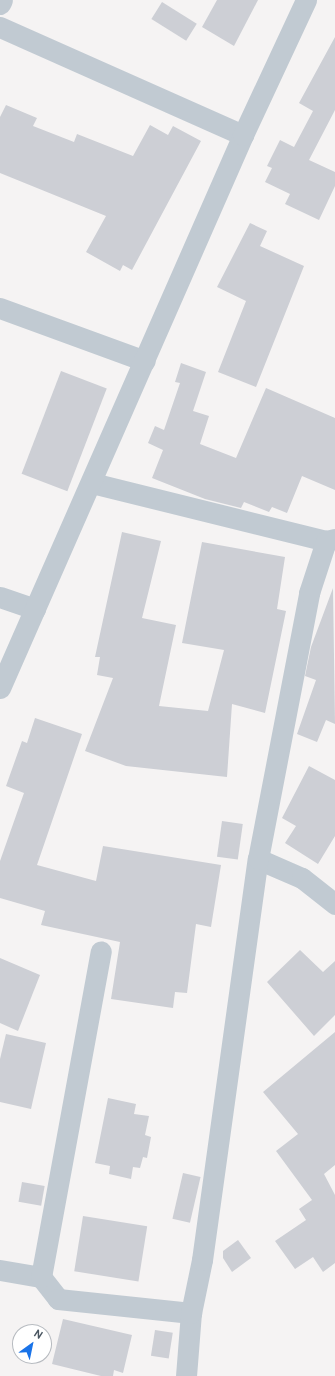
<!DOCTYPE html>
<style>
body{margin:0}
#map{position:relative;width:335px;height:1376px;overflow:hidden;background:#f5f3f3;font-family:Overpass,sans-serif}
div>[style]{position:absolute}
[style*='--x']{left:calc(var(--x)*1px);top:calc(var(--y)*1px);width:calc(var(--w)*1px);rotate:calc(var(--a)*1deg)}
.building>*{inset:0;background:#cdcfd5;transform-origin:0 0}
.street>*{height:21px;margin:-10.5px;padding:0 10.5px;transform-origin:10.5px;border-radius:10.5px;background:#c1cad2}
span{translate:-50% -50%;white-space:nowrap;text-align:center;line-height:1.15;-webkit-text-stroke:3.5px #fff;paint-order:stroke}
.north{position:absolute;left:12px;top:1324px;width:40px;height:40px;box-sizing:border-box;background:#fff;border:1px solid #b7bbc0;border-radius:50%;rotate:33deg;font-size:11px;font-weight:700;line-height:16px;text-align:center;color:#4a5661}
.north::after{content:'';display:block;margin:auto;width:14px;height:18px;background:#1a73e8;clip-path:polygon(50% 0,100% 100%,50% 72%,0 100%)}
</style>
<div id="map">
<div class="building">
<div style="clip-path:polygon(217px 0,258px 0,234px 46px,202px 27px)"></div>
<div style="left:162px;top:2px;width:41px;height:20px;rotate:32deg"></div>
<div style="clip-path:polygon(335px 37px,335px 110px,309px 160px,335px 172px,335px 186px,319px 220px,285px 204px,290px 194px,265px 182px,272px 168px,267px 166px,280px 140px,294px 147px,313px 111px,299px 103px)"></div>
<div style="clip-path:polygon(6px 105px,37px 118px,33px 126px,74px 142px,77px 134px,133px 156px,150px 125px,168px 135px,173px 126px,201px 141px,132px 270px,123px 265px,120px 271px,86px 252px,106px 216px,0 173px,0 117px)"></div>
<div style="clip-path:polygon(250px 223px,267px 231px,260px 246px,304px 266px,256px 387px,218px 372px,246px 301px,217px 287px)"></div>
<div style="clip-path:polygon(181px 363px,206px 372px,193px 411px,209px 416px,200px 444px,236px 458px,266px 388px,335px 418px,335px 490px,302px 476px,287px 513px,272px 507px,269px 512px,244px 502px,241px 508px,205px 499px,152px 478px,163px 450px,148px 443px,155px 426px,164px 430px,180px 383px,175px 382px)"></div>
<div style="left:61px;top:371px;width:49px;height:110px;rotate:21deg"></div>
<div style="clip-path:polygon(122px 532px,161px 541px,142px 618px,176px 625px,159px 706px,208px 711px,224px 650px,182px 643px,202px 542px,285px 557px,277px 609px,286px 611px,265px 713px,232px 704px,227px 777px,126px 766px,85px 751px,113px 678px,97px 675px,100px 657px,95px 657px)"></div>
<div style="clip-path:polygon(333px 588px,335px 724px,326px 720px,317px 742px,297px 734px,316px 680px,305px 676px,311px 647px)"></div>
<div style="clip-path:polygon(35px 718px,82px 734px,37px 865px,96px 881px,103px 846px,221px 865px,211px 927px,196px 924px,187px 993px,175px 992px,173px 1008px,111px 999px,120px 942px,41px 925px,45px 911px,0 898px,0 861px,24px 793px,6px 786px,22px 741px,27px 743px)"></div>
<div style="clip-path:polygon(309px 766px,335px 780px,335px 836px,318px 864px,285px 843px,296px 826px,282px 818px)"></div>
<div style="left:222px;top:821px;width:21px;height:36px;rotate:8deg"></div>
<div style="clip-path:polygon(300px 950px,323px 972px,335px 961px,335px 1015px,314px 1036px,267px 982px)"></div>
<div style="clip-path:polygon(0 958px,40px 975px,18px 1031px,0 1023px)"></div>
<div style="clip-path:polygon(335px 1032px,335px 1165px,324px 1174px,335px 1195px,335px 1263px,323px 1272px,313px 1257px,295px 1269px,275px 1241px,306px 1220px,299px 1209px,312px 1200px,276px 1151px,298px 1134px,263px 1092px)"></div>
<div style="clip-path:polygon(6px 1034px,46px 1043px,31px 1109px,0 1102px,0 1059px)"></div>
<div style="clip-path:polygon(108px 1098px,136px 1104px,134px 1114px,149px 1116px,145px 1135px,151px 1137px,147px 1158px,143px 1157px,140px 1168px,133px 1167px,131px 1179px,109px 1174px,110px 1166px,95px 1163px)"></div>
<div style="left:183px;top:1173px;width:18px;height:47px;rotate:13deg"></div>
<div style="left:22px;top:1182px;width:23px;height:20px;rotate:10deg"></div>
<div style="left:83px;top:1216px;width:65px;height:56px;rotate:9deg"></div>
<div style="clip-path:polygon(238px 1240px,251px 1258px,232px 1272px,223px 1258px,223px 1251px)"></div>
<div style="clip-path:polygon(63px 1319px,132px 1335px,123px 1373px,114px 1370px,113px 1376px,101px 1376px,52px 1364px)"></div>
<div style="left:155px;top:1330px;width:18px;height:26px;rotate:9deg"></div>
</div>
<div class="street">
<div style="--x:0;--y:4;--w:4;--a:-63"></div>
<div style="--x:0;--y:27;--w:266;--a:24"></div>
<div style="--x:0;--y:308;--w:154;--a:20.1"></div>
<div style="--x:92;--y:483;--w:241;--a:13.9"></div>
<div style="--x:326;--y:541;--w:9;--a:-13"></div>
<div style="--x:0;--y:597;--w:37;--a:19"></div>
<div style="--x:0;--y:688;--w:604;--a:-66.28"></div>
<div style="--x:243;--y:135;--w:149;--a:-65"></div>
<div style="--x:258;--y:859;--w:48;--a:23.4"></div>
<div style="--x:302;--y:878;--w:42;--a:38.2"></div>
<div style="--x:0;--y:1270;--w:42;--a:9.7"></div>
<div style="--x:41;--y:1277;--w:28;--a:52"></div>
<div style="--x:58;--y:1299;--w:134;--a:6"></div>
<div style="--x:41;--y:1277;--w:331;--a:-79.6"></div>
<div style="--x:186;--y:1376;--w:63;--a:-85.5"></div>
<div style="--x:191;--y:1313;--w:54;--a:-78.3"></div>
<div style="--x:202;--y:1260;--w:405;--a:-82.1"></div>
<div style="--x:258;--y:859;--w:271;--a:-79.1"></div>
<div style="--x:309;--y:593;--w:55;--a:-71.9"></div>
</div>
<div class="north">N</div>
</div>
